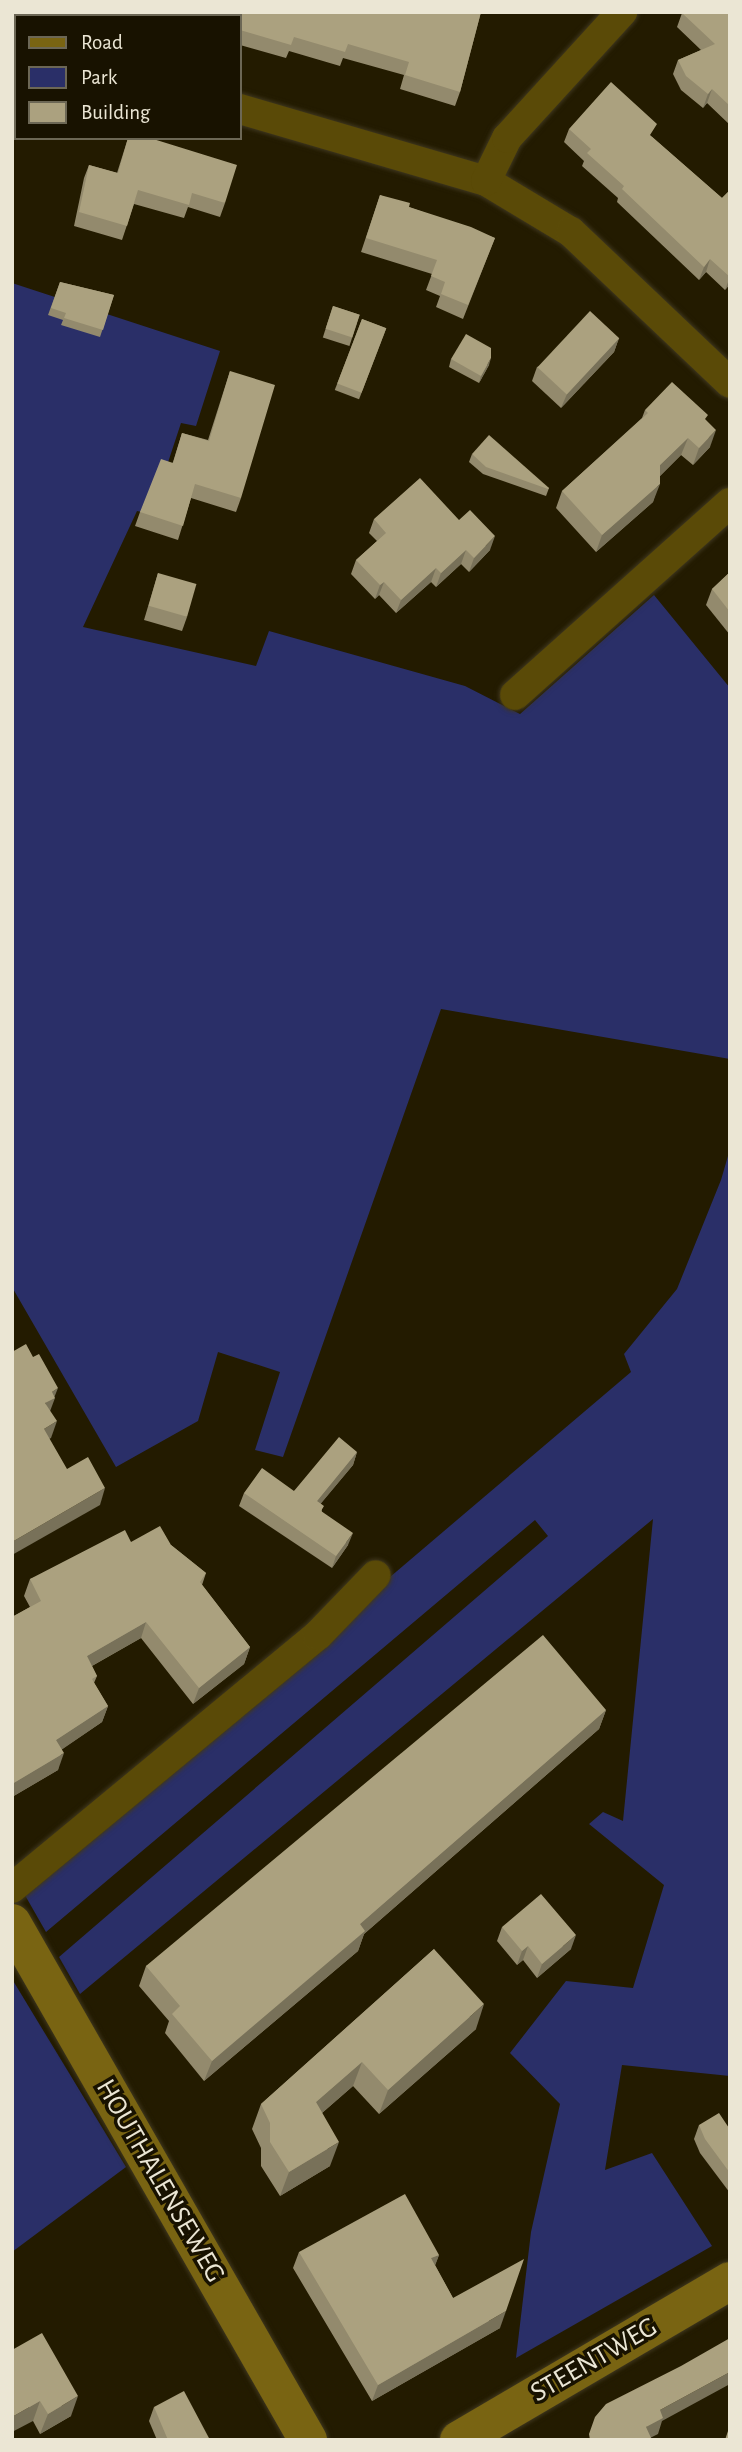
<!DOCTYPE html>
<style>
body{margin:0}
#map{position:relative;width:742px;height:2452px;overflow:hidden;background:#231b00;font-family:"Alegreya Sans",sans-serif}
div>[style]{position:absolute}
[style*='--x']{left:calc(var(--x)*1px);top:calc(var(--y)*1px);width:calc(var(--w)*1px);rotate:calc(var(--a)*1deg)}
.green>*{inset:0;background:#2a2f68}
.roads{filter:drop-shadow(0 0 2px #3f371e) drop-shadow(0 0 2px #3f371e)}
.street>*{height:30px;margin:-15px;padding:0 15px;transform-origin:15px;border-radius:15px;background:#5a4a07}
.secondary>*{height:38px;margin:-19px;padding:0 19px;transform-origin:19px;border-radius:19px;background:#796412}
.wall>*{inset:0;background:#938a6d;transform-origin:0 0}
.shaded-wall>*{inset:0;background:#787159}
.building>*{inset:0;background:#aba17f;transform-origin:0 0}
span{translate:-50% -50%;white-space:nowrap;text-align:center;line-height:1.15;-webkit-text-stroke:7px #181200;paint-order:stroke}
.street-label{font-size:28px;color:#ebe6d4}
.frame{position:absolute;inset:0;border:14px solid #ebe6d4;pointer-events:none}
.legend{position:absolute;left:14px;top:14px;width:228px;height:126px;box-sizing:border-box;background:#181200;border:2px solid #6c6755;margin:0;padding:9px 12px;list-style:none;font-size:21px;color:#ebe6d4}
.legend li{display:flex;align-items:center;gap:14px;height:35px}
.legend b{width:35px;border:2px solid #6c6755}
</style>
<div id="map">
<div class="green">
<div style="clip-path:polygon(12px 283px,220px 351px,196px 426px,181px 423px,151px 514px,137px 511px,83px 627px,256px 666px,269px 631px,465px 686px,520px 714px,654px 595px,730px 688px,730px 1059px,441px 1009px,283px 1457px,255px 1450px,280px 1372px,218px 1352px,198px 1421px,116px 1467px,12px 1287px)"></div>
<div style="clip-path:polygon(730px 1149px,730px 2076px,622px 2065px,605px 2170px,652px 2153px,712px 2246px,516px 2358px,531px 2232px,560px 2104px,510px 2053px,566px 1981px,633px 1988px,664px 1885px,589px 1824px,603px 1812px,623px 1821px,653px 1519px,80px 1994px,59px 1957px,548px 1536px,535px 1520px,46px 1932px,22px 1890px,631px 1372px,624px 1354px,677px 1289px,721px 1180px)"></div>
<div style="clip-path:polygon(12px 1979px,126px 2167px,12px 2252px)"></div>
</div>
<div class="roads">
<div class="street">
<div style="--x:12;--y:41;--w:4;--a:14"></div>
<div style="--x:240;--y:109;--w:256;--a:16.3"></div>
<div style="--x:486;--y:181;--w:99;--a:31"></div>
<div style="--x:571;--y:232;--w:219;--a:43.5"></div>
<div style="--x:486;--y:181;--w:48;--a:-64"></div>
<div style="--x:507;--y:138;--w:171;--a:-47.6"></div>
<div style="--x:515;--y:695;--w:288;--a:-41.8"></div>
<div style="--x:12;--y:1888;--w:397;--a:-39.6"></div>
<div style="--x:318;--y:1635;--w:83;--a:-46"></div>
</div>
<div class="secondary">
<div style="--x:12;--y:1923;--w:596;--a:60.21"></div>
<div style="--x:459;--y:2440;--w:314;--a:-30.4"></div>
</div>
</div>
<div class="wall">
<div style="clip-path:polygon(154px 12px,481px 12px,460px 92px,455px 106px,400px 89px,404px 75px,343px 58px,340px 66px,289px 51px,286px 58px,240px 45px,240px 16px,153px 16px)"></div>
<div style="clip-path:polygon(730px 12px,730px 125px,707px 103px,703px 108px,681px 90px,673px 74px,678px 60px,701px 50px,677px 27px,682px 13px)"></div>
<div style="clip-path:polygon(569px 129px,652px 137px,722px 198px,730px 190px,730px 284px,725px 290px,706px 272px,699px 280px,617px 202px,618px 198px,582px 166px,584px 161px,564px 142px)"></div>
<div style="clip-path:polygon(128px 138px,225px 203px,220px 217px,188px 207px,184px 218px,134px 204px,122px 240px,74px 226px,84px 178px,89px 165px,117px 173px)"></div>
<div style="clip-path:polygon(380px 195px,409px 207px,495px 238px,463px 319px,436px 307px,440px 296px,426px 290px,432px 274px,361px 252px)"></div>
<div style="clip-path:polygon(60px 282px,114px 295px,100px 337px,61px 325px,63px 320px,48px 315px)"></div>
<div style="left:333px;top:306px;width:28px;height:33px;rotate:18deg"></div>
<div style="left:362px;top:319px;width:26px;height:76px;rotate:21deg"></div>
<div style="clip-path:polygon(619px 338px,614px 352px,561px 408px,532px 381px,537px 367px)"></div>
<div style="clip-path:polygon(451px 359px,489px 365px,479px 383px,449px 367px)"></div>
<div style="clip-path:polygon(230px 371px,241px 498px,236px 512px,191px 498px,178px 540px,135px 526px,140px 512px,173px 462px,182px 433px,208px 440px)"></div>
<div style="clip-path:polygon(645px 410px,706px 420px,710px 447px,693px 465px,681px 455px,660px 476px,653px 502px,596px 552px,556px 508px,562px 491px,642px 418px)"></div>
<div style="clip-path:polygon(472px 454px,549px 488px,546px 496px,483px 474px,469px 462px)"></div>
<div style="clip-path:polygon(374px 519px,459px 520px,490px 550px,469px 572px,461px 564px,436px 587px,431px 582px,396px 613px,379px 595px,375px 599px,351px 574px,356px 560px,377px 541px,369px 533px)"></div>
<div style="clip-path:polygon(730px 572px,730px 635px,706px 605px,712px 589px)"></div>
<div style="clip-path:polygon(158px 573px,187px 617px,182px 631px,144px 620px)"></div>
<div style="clip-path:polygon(357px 1452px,353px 1465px,321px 1503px,322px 1512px,348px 1545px,332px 1568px,239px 1506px,244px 1493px,294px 1491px)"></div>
<div style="clip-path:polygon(131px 1542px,171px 1545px,206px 1573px,202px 1585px,250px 1647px,244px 1664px,193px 1704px,141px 1638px,92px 1666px,97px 1676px,94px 1683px,108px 1706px,102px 1722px,62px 1749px,58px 1770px,12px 1797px,12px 1617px,30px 1607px,24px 1596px,30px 1579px)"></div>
<div style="clip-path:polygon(606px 1710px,599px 1729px,364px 1934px,358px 1951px,204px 2081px,165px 2033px,169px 2021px,139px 1986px,146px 1966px)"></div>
<div style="clip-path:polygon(502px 1927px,571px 1949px,537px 1978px,523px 1960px,517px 1965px,497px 1941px)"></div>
<div style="clip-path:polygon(434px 1949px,476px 2029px,379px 2114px,353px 2086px,322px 2113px,330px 2166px,280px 2196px,261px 2166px,261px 2148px,252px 2129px,261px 2104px)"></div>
<div style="clip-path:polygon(699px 2125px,730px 2128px,730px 2193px,700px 2153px,694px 2139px)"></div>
<div style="clip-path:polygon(299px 2252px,439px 2255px,435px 2265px,453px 2298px,500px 2328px,372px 2401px,293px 2268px)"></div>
<div style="clip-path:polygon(12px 2350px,71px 2416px,40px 2434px,33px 2421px)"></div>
<div style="clip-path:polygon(154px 2407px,210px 2440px,157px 2440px,149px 2421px)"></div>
</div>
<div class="shaded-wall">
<div style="clip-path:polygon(712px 89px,707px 103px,703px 108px,708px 94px)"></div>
<div style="clip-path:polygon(710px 259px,706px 272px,699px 280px,704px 267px)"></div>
<div style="clip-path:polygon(730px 277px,730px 284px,725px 290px)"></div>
<div style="clip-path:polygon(619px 338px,614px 352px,561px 408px,567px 394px)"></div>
<div style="clip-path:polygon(491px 358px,489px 365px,479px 383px,481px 376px)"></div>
<div style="clip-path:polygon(716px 430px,710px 447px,693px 465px,699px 448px)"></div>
<div style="clip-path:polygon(688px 438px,681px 455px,653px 483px,660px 465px)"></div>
<div style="clip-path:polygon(660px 484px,653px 502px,596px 552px,602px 535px)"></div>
<div style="clip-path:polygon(495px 536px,490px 550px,469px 572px,474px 558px)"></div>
<div style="clip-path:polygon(466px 550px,461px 564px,436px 587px,441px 573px)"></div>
<div style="clip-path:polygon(436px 568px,431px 582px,396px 613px,401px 600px)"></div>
<div style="clip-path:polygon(384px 582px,379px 595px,375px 599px,380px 585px)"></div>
<div style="clip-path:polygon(58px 1388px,54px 1398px,55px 1398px,49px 1414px,45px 1403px,52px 1392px)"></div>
<div style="clip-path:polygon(57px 1421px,51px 1438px,38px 1445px,44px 1429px)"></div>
<div style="clip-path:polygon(357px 1452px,353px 1465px,313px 1513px,317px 1501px)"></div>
<div style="clip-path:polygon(105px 1488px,100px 1505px,12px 1555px,12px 1542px)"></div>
<div style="clip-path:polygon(353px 1533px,348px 1545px,332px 1568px,336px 1556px)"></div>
<div style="clip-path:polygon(146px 1622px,141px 1638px,81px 1672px,87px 1656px)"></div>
<div style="clip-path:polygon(250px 1647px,244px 1664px,193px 1704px,199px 1688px)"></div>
<div style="clip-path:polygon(108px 1706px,102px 1722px,51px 1757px,56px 1740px)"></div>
<div style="clip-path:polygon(606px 1710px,599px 1729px,364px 1934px,358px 1951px,204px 2081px,212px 2061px,360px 1924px)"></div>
<div style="clip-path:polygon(64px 1753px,58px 1770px,12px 1797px,12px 1784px)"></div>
<div style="clip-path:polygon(576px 1935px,571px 1949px,537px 1978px,542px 1964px)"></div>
<div style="clip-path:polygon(528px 1946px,523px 1960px,517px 1965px,522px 1951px)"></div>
<div style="clip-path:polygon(484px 2004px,476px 2029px,379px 2114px,388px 2090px)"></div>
<div style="clip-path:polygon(362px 2062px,353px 2086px,307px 2126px,316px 2102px)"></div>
<div style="clip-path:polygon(339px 2142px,330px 2166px,280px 2196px,289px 2172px)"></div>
<div style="clip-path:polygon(439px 2255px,433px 2271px,431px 2258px)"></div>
<div style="clip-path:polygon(506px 2311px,500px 2328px,372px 2401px,378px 2385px)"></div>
<div style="clip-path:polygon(730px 2372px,730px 2384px,662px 2421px,658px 2434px,646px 2440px,646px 2427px,660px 2410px)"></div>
<div style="clip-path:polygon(78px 2396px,71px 2416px,40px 2434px,48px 2414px)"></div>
<div style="clip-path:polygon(40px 2401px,33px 2421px,12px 2432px,12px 2417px)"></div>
</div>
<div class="building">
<div style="clip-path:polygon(180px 12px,481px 12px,460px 92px,405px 75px,409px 62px,348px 44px,345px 52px,294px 37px,291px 45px,240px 30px,240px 16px,192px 16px)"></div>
<div style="clip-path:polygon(683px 12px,730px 12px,730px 106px,712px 89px,708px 94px,686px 76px,678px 60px,715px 44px,682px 13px)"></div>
<div style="clip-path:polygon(611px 82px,657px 124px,650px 135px,722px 198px,730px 190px,730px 277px,710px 259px,704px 267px,622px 189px,624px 186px,587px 153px,591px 149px,569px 129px)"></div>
<div style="clip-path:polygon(128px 138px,150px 138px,237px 165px,225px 203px,192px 193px,189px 205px,138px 190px,127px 226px,79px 212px,89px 165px,118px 173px)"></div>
<div style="clip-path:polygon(380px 195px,410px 203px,409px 207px,471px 227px,495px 238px,468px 305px,441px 294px,445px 282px,431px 276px,437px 260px,366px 238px)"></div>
<div style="clip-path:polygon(60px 282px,114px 295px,103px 330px,64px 318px,66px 313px,51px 308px)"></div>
<div style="left:333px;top:306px;width:28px;height:24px;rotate:18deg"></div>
<div style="left:590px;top:311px;width:40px;height:77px;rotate:43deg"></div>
<div style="left:362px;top:319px;width:26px;height:69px;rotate:21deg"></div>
<div style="clip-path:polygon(466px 334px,491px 348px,491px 358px,481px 376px,451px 359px)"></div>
<div style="clip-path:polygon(230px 371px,275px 385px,241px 498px,195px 484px,183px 526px,140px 512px,161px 459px,173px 463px,182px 433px,209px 441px)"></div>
<div style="clip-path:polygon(672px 382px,708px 415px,705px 419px,716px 430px,699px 448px,688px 438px,660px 465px,660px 484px,602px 535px,562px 491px,648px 413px,645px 410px)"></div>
<div style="clip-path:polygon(489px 435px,549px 488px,548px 489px,486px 467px,472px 454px)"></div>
<div style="clip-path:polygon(420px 478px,459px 520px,470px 510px,495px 536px,474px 558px,466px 550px,441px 573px,436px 568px,401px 600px,384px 582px,380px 585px,356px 560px,386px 533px,374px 519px)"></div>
<div style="clip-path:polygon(730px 572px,730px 612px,712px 589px)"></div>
<div style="left:158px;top:573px;width:40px;height:34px;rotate:16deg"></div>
<div style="clip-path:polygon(26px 1344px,33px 1357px,39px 1354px,58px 1388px,52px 1392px,55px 1398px,45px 1403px,57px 1421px,44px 1429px,67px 1469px,88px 1457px,105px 1488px,12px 1542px,12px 1352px)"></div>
<div style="clip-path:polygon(339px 1437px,357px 1452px,317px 1501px,324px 1506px,321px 1511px,353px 1533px,336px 1556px,244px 1493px,262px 1468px,294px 1491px)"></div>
<div style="clip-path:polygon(160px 1526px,171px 1545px,206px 1573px,200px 1582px,250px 1647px,199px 1688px,146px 1622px,87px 1656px,97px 1676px,92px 1679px,108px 1706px,56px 1740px,64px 1753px,12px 1784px,12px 1617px,41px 1601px,30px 1579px,125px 1530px,131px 1542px)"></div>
<div style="clip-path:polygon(543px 1635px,606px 1710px,360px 1924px,365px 1931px,212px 2061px,172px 2014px,180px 2006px,146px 1966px)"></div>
<div style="clip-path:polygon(541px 1894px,576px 1935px,542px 1964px,528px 1946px,522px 1951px,502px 1927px)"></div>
<div style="clip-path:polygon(434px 1949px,484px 2004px,388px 2090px,362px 2062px,316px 2102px,339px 2142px,289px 2172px,270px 2142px,270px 2123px,261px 2104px)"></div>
<div style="clip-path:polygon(719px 2113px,729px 2128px,730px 2128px,730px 2173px,705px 2139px,699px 2125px)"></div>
<div style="clip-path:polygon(405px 2194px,439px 2255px,431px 2258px,453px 2298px,524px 2259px,506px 2311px,378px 2385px,299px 2252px)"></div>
<div style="clip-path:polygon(42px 2333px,78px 2396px,48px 2414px,40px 2401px,12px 2417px,12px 2350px)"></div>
<div style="clip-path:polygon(730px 2338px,730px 2372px,660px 2410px,663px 2418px,646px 2427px,652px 2440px,590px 2440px,589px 2434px,595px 2417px,606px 2404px,681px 2366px)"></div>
<div style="clip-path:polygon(184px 2391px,210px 2440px,168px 2440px,154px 2407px)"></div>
<div style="clip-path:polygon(730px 2425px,730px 2440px,725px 2440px)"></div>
</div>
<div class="street-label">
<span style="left:160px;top:2181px;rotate:60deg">HOUTHALENSEWEG</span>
<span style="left:594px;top:2360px;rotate:-30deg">STEENTWEG</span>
</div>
<div class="frame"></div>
<ul class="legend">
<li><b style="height:9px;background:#796412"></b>Road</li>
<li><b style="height:19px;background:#2a2f68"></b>Park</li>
<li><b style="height:19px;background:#aba17f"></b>Building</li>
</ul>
</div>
